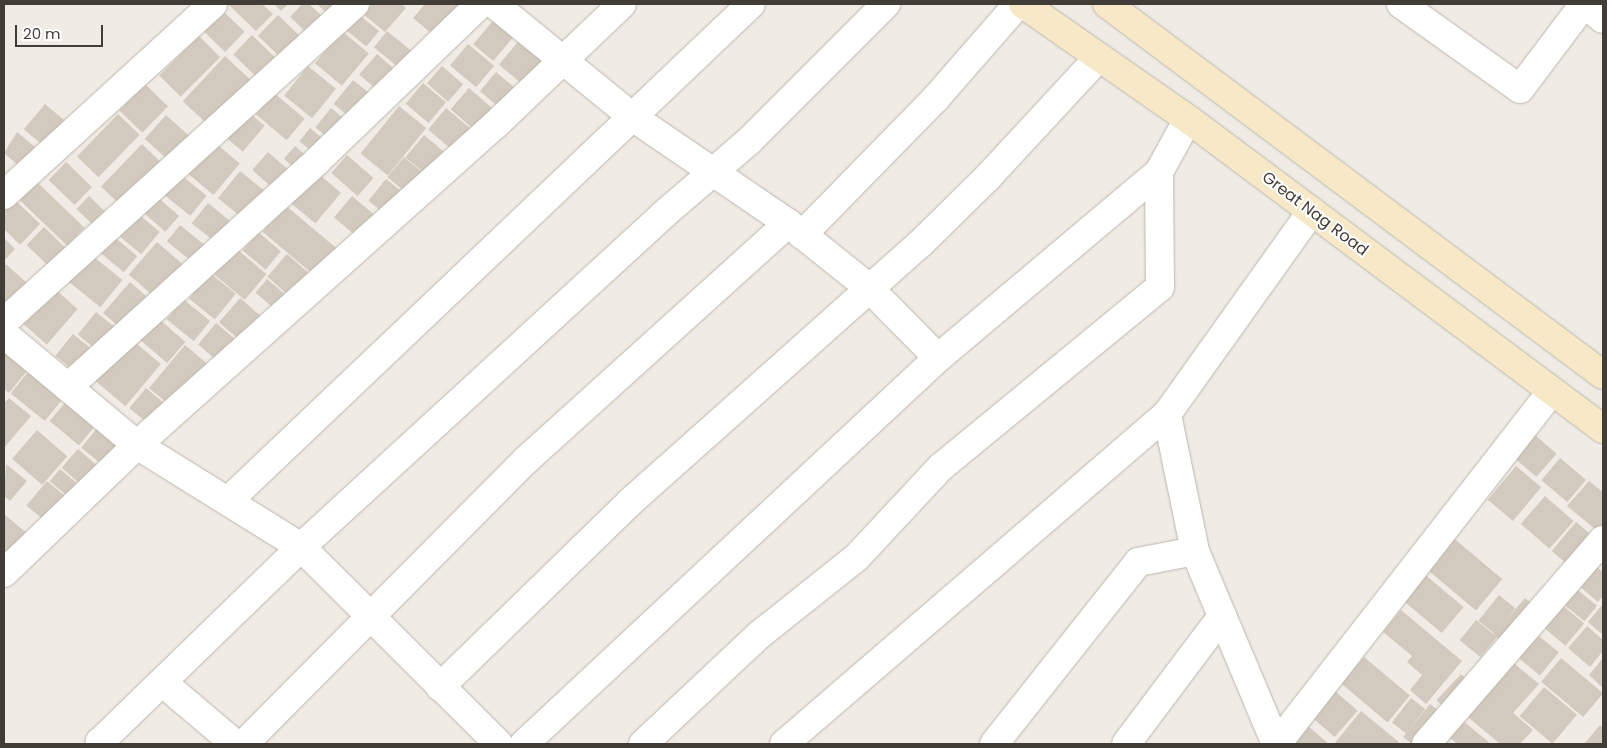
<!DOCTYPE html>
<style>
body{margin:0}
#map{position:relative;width:1607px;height:748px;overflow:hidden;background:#f0ece5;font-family:Poppins,sans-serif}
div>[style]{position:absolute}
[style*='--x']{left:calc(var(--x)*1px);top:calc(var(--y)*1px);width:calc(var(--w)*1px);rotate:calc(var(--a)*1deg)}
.building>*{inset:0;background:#d3cabf;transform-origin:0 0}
.roads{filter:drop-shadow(0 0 1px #bdb6ac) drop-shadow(0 0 1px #bdb6ac)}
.minor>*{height:28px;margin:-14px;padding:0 14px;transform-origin:14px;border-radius:14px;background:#fff}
.secondary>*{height:28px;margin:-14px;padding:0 14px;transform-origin:14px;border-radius:14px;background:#f7e9c8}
span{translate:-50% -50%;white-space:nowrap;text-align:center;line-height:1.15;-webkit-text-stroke:4px #fff;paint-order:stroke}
.street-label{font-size:16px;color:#423c36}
.frame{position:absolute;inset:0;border:5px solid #423c36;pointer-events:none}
.scale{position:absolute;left:15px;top:25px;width:88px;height:22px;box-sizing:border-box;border:2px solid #423c36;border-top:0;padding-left:6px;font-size:15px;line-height:18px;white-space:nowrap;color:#423c36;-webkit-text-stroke:4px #fff;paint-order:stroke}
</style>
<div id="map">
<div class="building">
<div style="clip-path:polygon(228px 4px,262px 4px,273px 14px,256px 31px)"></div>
<div style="clip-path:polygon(274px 4px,288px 4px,281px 11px)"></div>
<div style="clip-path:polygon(302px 4px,309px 4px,321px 15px,305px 31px,290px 17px)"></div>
<div style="clip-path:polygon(317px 4px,340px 4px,329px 15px)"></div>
<div style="clip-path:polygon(372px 4px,402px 4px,406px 8px,385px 32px,363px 14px)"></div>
<div style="clip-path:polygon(425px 4px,467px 4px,438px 39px,413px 18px)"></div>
<div style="left:223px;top:11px;width:30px;height:28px;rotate:44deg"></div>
<div style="left:358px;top:14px;width:27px;height:20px;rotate:39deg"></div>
<div style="left:278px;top:15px;width:32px;height:29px;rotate:44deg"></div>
<div style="left:497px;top:16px;width:26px;height:37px;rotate:40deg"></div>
<div style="left:342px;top:31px;width:35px;height:42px;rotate:40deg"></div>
<div style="left:387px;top:31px;width:36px;height:21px;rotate:39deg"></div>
<div style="left:252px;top:35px;width:33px;height:27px;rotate:44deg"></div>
<div style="left:199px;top:36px;width:30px;height:56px;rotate:45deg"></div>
<div style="left:522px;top:37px;width:30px;height:36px;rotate:40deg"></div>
<div style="left:468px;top:44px;width:34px;height:28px;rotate:40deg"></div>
<div style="left:377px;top:54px;width:29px;height:27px;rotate:41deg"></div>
<div style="left:225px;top:56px;width:38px;height:62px;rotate:43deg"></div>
<div style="left:308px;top:66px;width:36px;height:38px;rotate:39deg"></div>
<div style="left:442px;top:66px;width:28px;height:23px;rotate:41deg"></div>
<div style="left:496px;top:72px;width:31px;height:25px;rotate:40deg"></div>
<div style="left:353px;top:80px;width:27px;height:31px;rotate:39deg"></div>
<div style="left:423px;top:83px;width:30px;height:27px;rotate:40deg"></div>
<div style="left:145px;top:84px;width:32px;height:37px;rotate:44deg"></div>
<div style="left:469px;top:88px;width:37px;height:28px;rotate:41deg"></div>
<div style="left:274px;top:93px;width:40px;height:28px;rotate:40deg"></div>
<div style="left:45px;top:104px;width:25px;height:33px;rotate:40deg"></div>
<div style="left:399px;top:106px;width:35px;height:61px;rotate:39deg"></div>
<div style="left:331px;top:108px;width:22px;height:25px;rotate:39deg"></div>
<div style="left:446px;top:108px;width:33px;height:28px;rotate:40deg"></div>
<div style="left:247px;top:111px;width:23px;height:34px;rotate:40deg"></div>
<div style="left:118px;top:114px;width:30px;height:59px;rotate:44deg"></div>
<div style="left:166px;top:115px;width:31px;height:32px;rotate:42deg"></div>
<div style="left:310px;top:128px;width:21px;height:17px;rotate:39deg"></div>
<div style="clip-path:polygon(17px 132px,35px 147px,19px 166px,4px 153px)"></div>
<div style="left:424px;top:135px;width:30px;height:29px;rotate:40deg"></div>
<div style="left:213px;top:141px;width:35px;height:41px;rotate:40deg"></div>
<div style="left:142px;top:144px;width:29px;height:59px;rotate:44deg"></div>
<div style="left:295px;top:146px;width:18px;height:17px;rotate:41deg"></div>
<div style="left:268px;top:152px;width:35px;height:24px;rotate:41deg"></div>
<div style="left:347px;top:155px;width:35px;height:24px;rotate:41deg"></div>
<div style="left:404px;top:157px;width:26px;height:26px;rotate:40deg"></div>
<div style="left:66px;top:162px;width:36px;height:25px;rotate:44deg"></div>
<div style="left:240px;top:171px;width:35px;height:35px;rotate:39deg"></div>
<div style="left:315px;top:171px;width:34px;height:40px;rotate:40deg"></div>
<div style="left:181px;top:175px;width:33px;height:26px;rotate:39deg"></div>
<div style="left:386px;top:179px;width:22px;height:28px;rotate:39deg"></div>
<div style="left:37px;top:182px;width:66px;height:25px;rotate:44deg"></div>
<div style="left:155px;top:195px;width:32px;height:21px;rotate:41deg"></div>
<div style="left:89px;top:196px;width:30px;height:18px;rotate:44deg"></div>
<div style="left:352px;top:196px;width:35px;height:28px;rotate:40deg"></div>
<div style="clip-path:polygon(13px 198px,40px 224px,20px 245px,4px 229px,4px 208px)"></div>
<div style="left:208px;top:203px;width:32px;height:26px;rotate:39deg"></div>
<div style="left:285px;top:205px;width:70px;height:35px;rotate:40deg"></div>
<div style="left:136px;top:212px;width:31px;height:29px;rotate:40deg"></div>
<div style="left:180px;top:225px;width:38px;height:21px;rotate:39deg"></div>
<div style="left:44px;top:227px;width:33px;height:25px;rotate:44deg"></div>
<div style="left:258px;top:232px;width:30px;height:24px;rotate:40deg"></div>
<div style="left:112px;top:235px;width:33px;height:21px;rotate:40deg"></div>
<div style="clip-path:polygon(4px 238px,15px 249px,4px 261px)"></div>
<div style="left:157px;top:242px;width:38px;height:43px;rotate:41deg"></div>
<div style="left:232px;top:245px;width:45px;height:34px;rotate:40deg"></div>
<div style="left:89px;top:253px;width:43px;height:35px;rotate:39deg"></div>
<div style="left:287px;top:254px;width:32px;height:30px;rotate:41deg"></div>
<div style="clip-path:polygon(6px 264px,28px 284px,4px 309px,4px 266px)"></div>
<div style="left:210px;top:273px;width:33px;height:33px;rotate:39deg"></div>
<div style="left:267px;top:279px;width:33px;height:18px;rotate:40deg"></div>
<div style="left:130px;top:282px;width:28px;height:41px;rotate:41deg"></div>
<div style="left:49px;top:284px;width:38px;height:47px;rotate:41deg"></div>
<div style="left:240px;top:298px;width:32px;height:32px;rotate:41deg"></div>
<div style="left:183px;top:299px;width:35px;height:26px;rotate:39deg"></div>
<div style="left:96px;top:312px;width:28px;height:29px;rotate:39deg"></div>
<div style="left:159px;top:319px;width:35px;height:28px;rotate:41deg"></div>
<div style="left:216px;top:323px;width:33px;height:28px;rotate:40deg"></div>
<div style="left:73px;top:334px;width:28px;height:28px;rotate:39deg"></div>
<div style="left:131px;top:339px;width:39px;height:55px;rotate:40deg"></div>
<div style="left:185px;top:345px;width:31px;height:56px;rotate:40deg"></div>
<div style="clip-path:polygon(4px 346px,30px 367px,9px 393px,4px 389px)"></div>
<div style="left:32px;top:367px;width:44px;height:34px;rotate:39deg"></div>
<div style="left:146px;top:388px;width:30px;height:26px;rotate:40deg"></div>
<div style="clip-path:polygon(9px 398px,31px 416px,4px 448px,4px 403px)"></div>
<div style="left:69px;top:398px;width:38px;height:30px;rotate:40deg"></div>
<div style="left:102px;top:422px;width:33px;height:33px;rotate:39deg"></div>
<div style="left:37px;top:430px;width:40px;height:38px;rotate:41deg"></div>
<div style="left:1534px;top:434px;width:30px;height:31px;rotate:41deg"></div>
<div style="left:78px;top:449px;width:30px;height:25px;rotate:41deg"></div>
<div style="left:1560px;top:458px;width:34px;height:29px;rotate:40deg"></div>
<div style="clip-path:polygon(6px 464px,27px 481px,10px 501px,4px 496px)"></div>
<div style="left:1516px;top:466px;width:33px;height:44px;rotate:40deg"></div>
<div style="left:60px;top:469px;width:34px;height:16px;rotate:40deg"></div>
<div style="left:47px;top:481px;width:30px;height:32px;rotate:40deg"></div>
<div style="clip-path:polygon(1589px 481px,1603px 492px,1603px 529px,1600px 533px,1567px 506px)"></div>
<div style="left:1545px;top:496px;width:38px;height:37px;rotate:41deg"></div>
<div style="clip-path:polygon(5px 515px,34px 539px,14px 562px,4px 553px)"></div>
<div style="left:1576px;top:522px;width:25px;height:38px;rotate:40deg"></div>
<div style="left:1451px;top:536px;width:67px;height:41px;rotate:40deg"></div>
<div style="clip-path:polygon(1589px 560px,1603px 572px,1603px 596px,1598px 602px,1572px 580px)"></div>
<div style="left:1423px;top:573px;width:53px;height:34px;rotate:40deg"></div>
<div style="left:1569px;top:583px;width:36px;height:20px;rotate:39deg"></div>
<div style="left:1499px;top:595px;width:21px;height:33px;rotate:39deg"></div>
<div style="left:1525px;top:598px;width:20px;height:48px;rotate:41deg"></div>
<div style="left:1555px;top:599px;width:38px;height:29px;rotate:40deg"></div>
<div style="clip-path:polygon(1603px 604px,1603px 635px,1588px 622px)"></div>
<div style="clip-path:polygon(1401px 610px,1462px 661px,1426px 704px,1410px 690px,1422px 675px,1407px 662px,1412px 656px,1383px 632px)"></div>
<div style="left:1476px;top:620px;width:27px;height:26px;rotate:39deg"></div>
<div style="clip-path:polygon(1587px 626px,1603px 640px,1603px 651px,1590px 667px,1568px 648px)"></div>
<div style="left:1534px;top:632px;width:32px;height:30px;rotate:39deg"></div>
<div style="left:1364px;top:657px;width:60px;height:35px;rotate:40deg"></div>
<div style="left:1561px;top:658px;width:55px;height:31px;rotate:40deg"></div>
<div style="clip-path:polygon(1603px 658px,1603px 688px,1589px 675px)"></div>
<div style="clip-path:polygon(1509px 659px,1539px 684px,1513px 713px,1533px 730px,1520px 744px,1500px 744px,1468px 717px,1489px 692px)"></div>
<div style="left:1461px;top:674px;width:16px;height:36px;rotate:43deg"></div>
<div style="left:1544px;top:687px;width:43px;height:38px;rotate:40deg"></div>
<div style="left:1335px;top:691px;width:30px;height:35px;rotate:41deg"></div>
<div style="left:1411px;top:698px;width:18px;height:31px;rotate:38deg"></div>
<div style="clip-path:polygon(1430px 704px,1444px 715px,1420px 744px,1412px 744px,1403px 737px)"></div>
<div style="clip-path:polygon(1361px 711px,1399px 742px,1397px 744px,1334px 744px)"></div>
<div style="clip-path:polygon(1462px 720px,1491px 744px,1457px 744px,1448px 736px)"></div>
<div style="clip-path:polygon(1302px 721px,1329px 744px,1283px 744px)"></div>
<div style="clip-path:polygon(1600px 725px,1603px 728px,1603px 744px,1584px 744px)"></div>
</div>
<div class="roads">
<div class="minor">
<div style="--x:494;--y:4;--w:181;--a:39.2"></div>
<div style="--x:634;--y:118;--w:186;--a:34.3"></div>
<div style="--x:1401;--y:4;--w:146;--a:35.5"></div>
<div style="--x:1520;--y:89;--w:106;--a:-53"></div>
<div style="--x:1585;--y:4;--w:23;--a:40"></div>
<div style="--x:4;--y:195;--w:283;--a:-42.4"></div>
<div style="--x:802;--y:235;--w:192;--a:-45.6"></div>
<div style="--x:936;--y:98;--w:125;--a:-48.9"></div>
<div style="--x:4;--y:322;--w:474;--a:-42.2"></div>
<div style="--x:4;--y:334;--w:173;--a:39.8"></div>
<div style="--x:137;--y:445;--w:480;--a:-41.8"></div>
<div style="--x:495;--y:125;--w:175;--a:-43.6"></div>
<div style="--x:68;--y:387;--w:336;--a:-42.2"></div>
<div style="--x:317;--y:161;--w:226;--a:-43.9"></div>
<div style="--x:228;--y:501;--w:721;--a:-43.54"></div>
<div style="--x:4;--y:573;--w:185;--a:-43.9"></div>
<div style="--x:137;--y:445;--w:193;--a:31.9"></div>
<div style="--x:301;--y:547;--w:279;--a:44.9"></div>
<div style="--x:162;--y:682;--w:96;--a:40.3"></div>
<div style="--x:440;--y:687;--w:264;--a:-44.2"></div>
<div style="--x:629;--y:503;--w:391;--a:-41.7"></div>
<div style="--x:921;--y:243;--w:94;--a:-44.6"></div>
<div style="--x:988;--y:177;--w:163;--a:-47.2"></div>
<div style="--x:103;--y:744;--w:4;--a:-146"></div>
<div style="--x:100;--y:742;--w:280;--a:-44.1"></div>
<div style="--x:301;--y:547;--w:491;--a:-42.5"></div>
<div style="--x:663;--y:215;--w:113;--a:-40.7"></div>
<div style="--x:749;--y:141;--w:194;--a:-45"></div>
<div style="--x:244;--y:744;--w:399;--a:-45.2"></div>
<div style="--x:525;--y:461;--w:355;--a:-42.1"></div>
<div style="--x:788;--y:223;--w:104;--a:38.7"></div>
<div style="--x:869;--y:288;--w:98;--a:45.4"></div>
<div style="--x:524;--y:744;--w:566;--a:-43"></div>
<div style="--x:938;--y:358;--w:289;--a:-40.1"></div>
<div style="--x:1159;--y:172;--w:60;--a:-61.3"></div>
<div style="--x:643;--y:744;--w:159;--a:-43.2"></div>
<div style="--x:759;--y:635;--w:125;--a:-38.5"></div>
<div style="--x:857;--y:557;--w:123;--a:-47"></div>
<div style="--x:941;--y:467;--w:283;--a:-39.4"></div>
<div style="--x:1160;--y:287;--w:115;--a:-90.5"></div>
<div style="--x:784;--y:744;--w:506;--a:-40.75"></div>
<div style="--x:994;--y:744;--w:232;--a:-51.6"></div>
<div style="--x:1138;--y:562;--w:58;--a:-10.9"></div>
<div style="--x:1126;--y:744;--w:160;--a:-53.1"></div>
<div style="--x:1276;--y:744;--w:209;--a:-112.8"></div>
<div style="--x:1195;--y:551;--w:140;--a:-101.6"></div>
<div style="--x:1167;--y:414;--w:249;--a:-54.5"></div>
<div style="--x:1277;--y:744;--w:447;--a:-52.1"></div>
<div style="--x:1426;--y:744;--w:270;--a:-49.1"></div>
</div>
<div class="secondary">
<div style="--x:1023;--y:4;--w:201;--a:34.9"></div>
<div style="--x:1188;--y:119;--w:518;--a:36.76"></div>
<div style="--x:1107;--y:4;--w:619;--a:36.8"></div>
</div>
</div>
<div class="street-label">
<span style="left:1315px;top:214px;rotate:37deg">Great Nag Road</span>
</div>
<div class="frame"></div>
<div class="scale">20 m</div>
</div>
